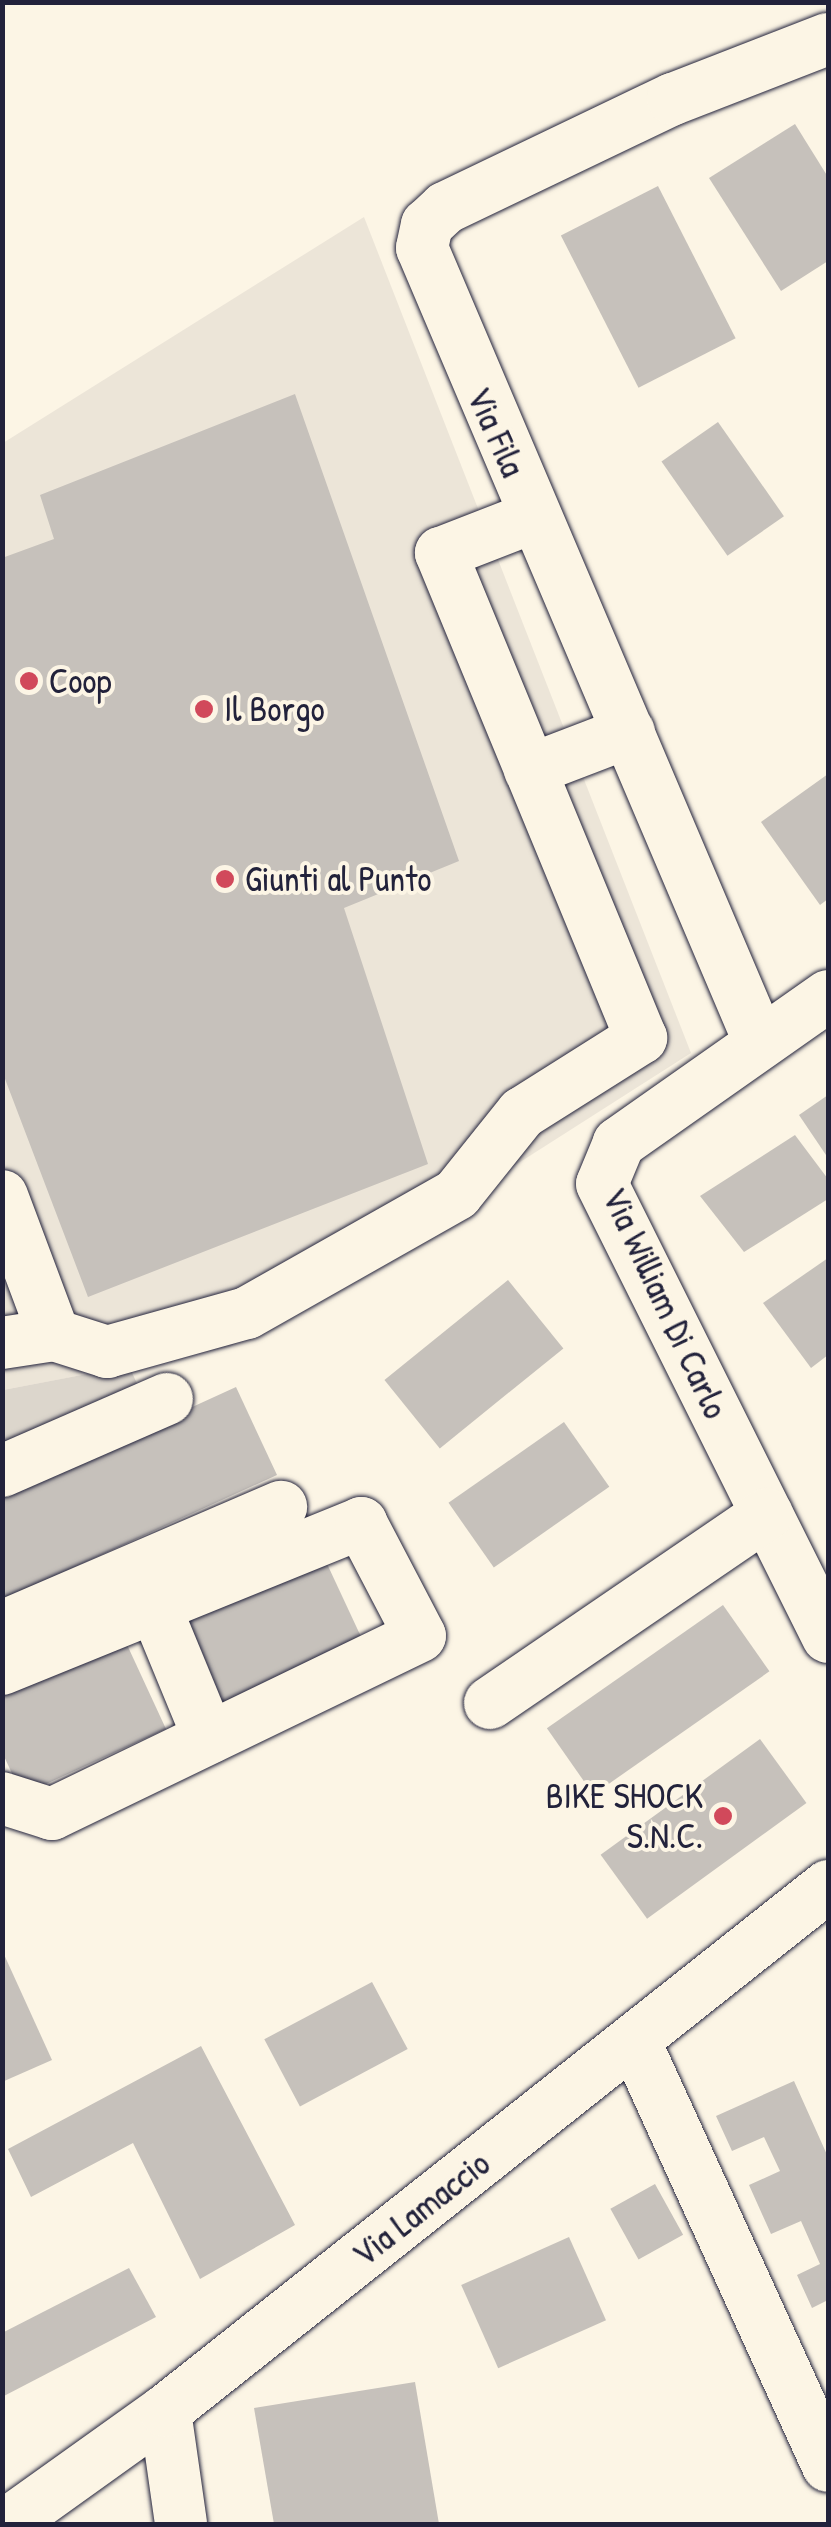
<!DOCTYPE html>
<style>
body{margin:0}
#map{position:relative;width:831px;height:2527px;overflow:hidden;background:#fcf5e5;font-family:"Patrick Hand",sans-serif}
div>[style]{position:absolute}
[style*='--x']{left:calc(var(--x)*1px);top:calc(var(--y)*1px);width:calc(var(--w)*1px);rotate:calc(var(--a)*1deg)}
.built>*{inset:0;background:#ece5d8}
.green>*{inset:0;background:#dcd6cc}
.building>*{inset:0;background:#c6c1bb;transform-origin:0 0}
.roads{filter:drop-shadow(0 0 2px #22223b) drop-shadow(0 0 2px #22223b)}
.minor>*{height:52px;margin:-26px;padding:0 26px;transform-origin:26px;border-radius:26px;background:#fcf5e5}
.dots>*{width:28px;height:28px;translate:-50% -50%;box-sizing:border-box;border:5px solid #fcf5e5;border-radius:50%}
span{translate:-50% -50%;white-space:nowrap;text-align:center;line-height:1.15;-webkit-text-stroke:8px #fcf5e5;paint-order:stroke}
.street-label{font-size:35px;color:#22223b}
.poi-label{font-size:35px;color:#22223b}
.left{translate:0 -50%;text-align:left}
.right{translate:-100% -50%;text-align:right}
.frame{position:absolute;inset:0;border:5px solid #22223b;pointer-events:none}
</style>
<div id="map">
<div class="built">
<div style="clip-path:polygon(364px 217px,691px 1053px,230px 1347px,3px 1390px,3px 443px)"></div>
</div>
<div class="green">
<div style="clip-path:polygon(129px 1366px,139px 1388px,3px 1449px,3px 1390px)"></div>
</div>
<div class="building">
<div style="clip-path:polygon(795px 124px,828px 177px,828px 261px,781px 291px,709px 178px)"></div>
<div style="left:658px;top:186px;width:171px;height:109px;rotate:63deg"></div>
<div style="clip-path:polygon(295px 394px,459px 861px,344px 908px,428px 1164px,88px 1297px,2px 1071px,2px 558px,54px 539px,40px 495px)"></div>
<div style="left:718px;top:422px;width:115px;height:69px;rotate:55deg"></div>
<div style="clip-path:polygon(828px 774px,828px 899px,820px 905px,761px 822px)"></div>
<div style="clip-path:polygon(828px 1095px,828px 1158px,799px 1115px)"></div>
<div style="clip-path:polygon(795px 1135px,828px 1179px,828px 1199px,744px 1252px,700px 1196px)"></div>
<div style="clip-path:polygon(828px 1258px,828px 1355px,811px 1368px,763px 1303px)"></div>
<div style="left:508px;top:1280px;width:88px;height:159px;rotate:51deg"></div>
<div style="clip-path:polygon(236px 1387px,277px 1475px,2px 1600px,2px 1494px)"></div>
<div style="left:564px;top:1422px;width:79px;height:141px;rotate:55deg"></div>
<div style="left:322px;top:1553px;width:102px;height:159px;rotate:65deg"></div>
<div style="left:723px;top:1605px;width:81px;height:215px;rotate:55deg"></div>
<div style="clip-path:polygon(123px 1636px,166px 1729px,22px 1795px,2px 1752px,2px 1692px)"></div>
<div style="left:760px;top:1739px;width:79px;height:197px;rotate:54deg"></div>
<div style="clip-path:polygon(2px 1950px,52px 2060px,2px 2082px)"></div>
<div style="left:372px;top:1982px;width:76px;height:122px;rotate:62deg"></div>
<div style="clip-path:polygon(201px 2046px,295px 2225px,200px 2279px,133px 2143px,31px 2197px,8px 2149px)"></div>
<div style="clip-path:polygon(794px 2081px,828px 2157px,828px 2300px,812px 2308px,797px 2275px,820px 2264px,801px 2221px,771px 2234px,749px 2185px,780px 2171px,764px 2137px,732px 2151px,716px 2116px)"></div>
<div style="left:655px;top:2184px;width:58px;height:51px;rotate:61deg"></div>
<div style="left:569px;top:2237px;width:91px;height:118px;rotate:66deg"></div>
<div style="clip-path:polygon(129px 2268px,156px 2317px,2px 2397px,2px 2333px)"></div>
<div style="clip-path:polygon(415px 2382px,439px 2524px,274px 2524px,254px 2408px)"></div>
</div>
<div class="roads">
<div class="minor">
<div style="--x:530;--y:770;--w:106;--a:-21"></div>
<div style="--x:828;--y:996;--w:256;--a:144.9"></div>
<div style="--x:619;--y:1143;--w:44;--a:112.5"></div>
<div style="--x:602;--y:1184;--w:506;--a:63.49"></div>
<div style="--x:760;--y:1043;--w:864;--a:-113.03"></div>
<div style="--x:422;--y:248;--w:24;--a:-78"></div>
<div style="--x:427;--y:225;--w:25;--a:-43"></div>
<div style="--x:445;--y:208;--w:253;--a:-25.6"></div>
<div style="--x:673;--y:99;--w:166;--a:-21.2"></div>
<div style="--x:2;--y:1196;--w:148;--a:69.5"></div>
<div style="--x:54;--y:1335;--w:53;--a:171.3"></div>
<div style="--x:54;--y:1335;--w:56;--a:17.8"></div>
<div style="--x:107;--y:1352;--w:145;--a:-15.6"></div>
<div style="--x:247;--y:1313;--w:241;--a:-29.5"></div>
<div style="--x:457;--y:1194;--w:104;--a:-51.3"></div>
<div style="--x:522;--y:1113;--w:141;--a:-32.2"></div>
<div style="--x:641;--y:1038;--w:525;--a:-112.41"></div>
<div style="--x:441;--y:553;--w:100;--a:-21.2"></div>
<div style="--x:2;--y:1471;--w:180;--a:-23.6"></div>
<div style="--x:157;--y:1612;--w:136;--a:67.6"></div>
<div style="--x:2;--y:1627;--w:304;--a:-23.3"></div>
<div style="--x:2;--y:1669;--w:388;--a:-22.1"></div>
<div style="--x:361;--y:1523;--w:127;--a:62.4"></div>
<div style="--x:420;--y:1636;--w:409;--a:154.2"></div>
<div style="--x:52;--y:1814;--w:52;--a:-162.3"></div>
<div style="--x:490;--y:1703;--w:335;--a:-34.3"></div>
<div style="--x:634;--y:2040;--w:468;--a:65.5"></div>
<div style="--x:165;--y:2411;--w:114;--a:81.9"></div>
<div style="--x:7;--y:2524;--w:194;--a:-35.6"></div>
<div style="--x:165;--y:2411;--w:846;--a:-38.37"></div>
</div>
</div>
<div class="dots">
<div style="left:29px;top:681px;background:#d1495b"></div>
<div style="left:204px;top:709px;background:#d1495b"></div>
<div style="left:225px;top:879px;background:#d1495b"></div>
<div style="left:723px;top:1816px;background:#d1495b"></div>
</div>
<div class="street-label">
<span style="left:496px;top:432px;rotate:66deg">Via Fila</span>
<span style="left:665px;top:1303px;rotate:65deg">Via William Di Carlo</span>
<span style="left:421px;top:2209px;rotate:-38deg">Via Lamaccio</span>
</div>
<div class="poi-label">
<span class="left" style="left:49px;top:681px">Coop</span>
<span class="left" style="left:224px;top:709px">Il Borgo</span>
<span class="left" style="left:245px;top:879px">Giunti al Punto</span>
<span class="right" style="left:703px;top:1816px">BIKE SHOCK<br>S.N.C.</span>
</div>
<div class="frame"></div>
</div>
